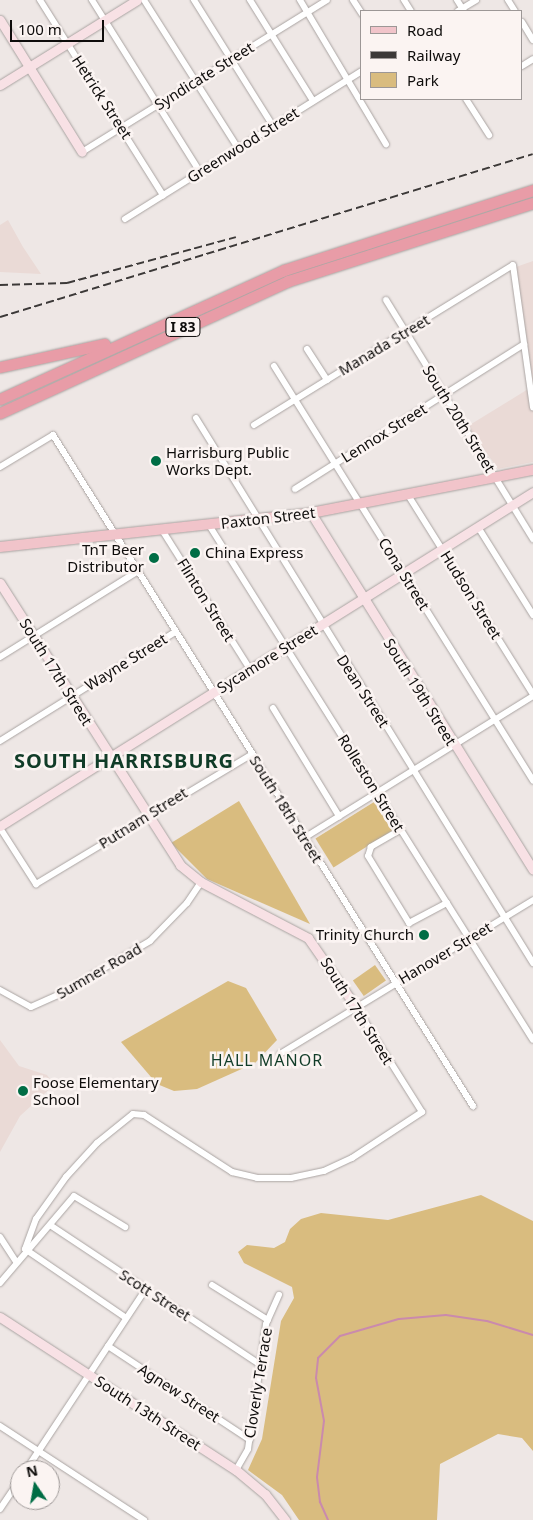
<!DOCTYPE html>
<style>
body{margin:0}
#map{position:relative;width:533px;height:1520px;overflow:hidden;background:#eee7e5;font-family:"Noto Sans",sans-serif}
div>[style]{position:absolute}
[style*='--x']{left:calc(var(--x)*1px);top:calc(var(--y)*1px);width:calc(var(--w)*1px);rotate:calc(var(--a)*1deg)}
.built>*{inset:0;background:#eadad6}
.green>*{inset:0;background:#d9bc7f;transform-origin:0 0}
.stream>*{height:2px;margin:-1px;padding:0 1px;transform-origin:1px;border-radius:1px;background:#ca8aad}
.roads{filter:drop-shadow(0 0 1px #aaa4a2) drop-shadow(0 0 1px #aaa4a2)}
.street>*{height:6px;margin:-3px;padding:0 3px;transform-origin:3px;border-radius:3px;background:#fff}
.secondary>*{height:9px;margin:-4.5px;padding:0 4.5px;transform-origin:4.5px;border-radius:4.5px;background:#f8e1e5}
.primary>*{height:10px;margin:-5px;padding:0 5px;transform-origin:5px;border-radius:5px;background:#f1c4ca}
.highway>*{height:11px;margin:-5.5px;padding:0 5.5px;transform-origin:5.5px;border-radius:5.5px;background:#e89ca7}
.rail>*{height:2px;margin-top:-1px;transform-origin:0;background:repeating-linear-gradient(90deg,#3c3938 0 8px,transparent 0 12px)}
.dots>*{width:14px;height:14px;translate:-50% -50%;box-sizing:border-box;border:2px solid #fbf4f2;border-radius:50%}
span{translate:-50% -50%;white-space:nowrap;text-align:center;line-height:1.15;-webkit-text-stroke:5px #fbf4f2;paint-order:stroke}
.shield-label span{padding:1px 4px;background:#fbf4f2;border:1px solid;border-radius:4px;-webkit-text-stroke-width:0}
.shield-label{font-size:14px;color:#0e0c0b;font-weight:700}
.street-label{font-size:15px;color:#0e0c0b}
.poi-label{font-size:15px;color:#0e0c0b}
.left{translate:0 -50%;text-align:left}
.right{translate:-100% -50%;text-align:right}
.neighbourhood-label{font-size:16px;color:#113c28;letter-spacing:1px}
.district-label{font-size:20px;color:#113c28;font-weight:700;letter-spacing:1px}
.legend{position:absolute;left:360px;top:10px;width:162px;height:90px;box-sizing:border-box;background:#fbf4f2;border:1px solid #9c9796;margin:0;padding:6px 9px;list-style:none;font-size:15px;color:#0e0c0b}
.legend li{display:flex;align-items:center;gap:10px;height:25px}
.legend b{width:25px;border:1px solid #9c9796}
.north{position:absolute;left:10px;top:1460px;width:50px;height:50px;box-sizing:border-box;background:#fbf4f2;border:1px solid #9c9796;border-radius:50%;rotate:348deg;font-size:14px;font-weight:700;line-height:20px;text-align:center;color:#0e0c0b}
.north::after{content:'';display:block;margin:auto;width:18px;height:22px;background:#006d45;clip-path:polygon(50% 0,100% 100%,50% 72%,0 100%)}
.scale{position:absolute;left:10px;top:20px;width:94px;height:22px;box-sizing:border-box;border:2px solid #0e0c0b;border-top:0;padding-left:6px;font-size:15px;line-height:18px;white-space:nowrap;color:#0e0c0b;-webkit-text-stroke:4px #fbf4f2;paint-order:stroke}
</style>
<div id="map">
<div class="built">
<div style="clip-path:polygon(8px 220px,23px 247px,41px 274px,0 272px,0 225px)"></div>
<div style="clip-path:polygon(533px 261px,533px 383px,516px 267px)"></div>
<div style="clip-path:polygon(533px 386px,533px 462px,498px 469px,468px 426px)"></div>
<div style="clip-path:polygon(0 1040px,19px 1066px,47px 1075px,54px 1085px,20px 1116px,0 1152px)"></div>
</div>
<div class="green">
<div style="clip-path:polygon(239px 801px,310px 924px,207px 879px,171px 843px)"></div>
<div style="left:374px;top:802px;width:34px;height:69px;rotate:58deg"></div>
<div style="left:375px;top:965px;width:19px;height:27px;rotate:55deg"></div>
<div style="clip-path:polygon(228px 981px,246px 988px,277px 1040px,255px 1063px,197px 1089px,174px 1091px,157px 1084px,121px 1042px)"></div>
<div style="clip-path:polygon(481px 1195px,533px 1221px,533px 1451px,522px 1438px,498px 1434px,440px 1464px,437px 1520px,299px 1520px,282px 1495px,248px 1470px,262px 1439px,281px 1321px,294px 1298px,292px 1287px,244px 1263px,238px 1252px,247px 1245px,274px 1248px,285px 1242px,290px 1229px,301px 1219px,321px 1213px,388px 1220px)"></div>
</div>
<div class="stream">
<div style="--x:328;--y:1520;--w:20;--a:-114"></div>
<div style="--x:320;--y:1502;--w:25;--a:-97"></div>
<div style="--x:317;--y:1477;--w:56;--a:-82.9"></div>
<div style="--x:324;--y:1421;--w:44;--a:-100.5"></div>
<div style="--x:316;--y:1378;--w:20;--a:-84"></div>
<div style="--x:318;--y:1358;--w:31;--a:-45"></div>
<div style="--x:340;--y:1336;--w:61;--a:-16.1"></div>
<div style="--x:399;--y:1319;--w:47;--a:-4.9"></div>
<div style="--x:446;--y:1315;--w:41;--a:8.3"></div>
<div style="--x:487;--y:1321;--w:48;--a:16.9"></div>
</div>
<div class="roads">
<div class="street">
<div style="--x:40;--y:0;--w:231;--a:57.8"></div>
<div style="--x:92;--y:0;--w:203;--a:57.9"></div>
<div style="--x:144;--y:0;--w:175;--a:57.6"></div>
<div style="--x:194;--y:0;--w:149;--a:57.9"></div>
<div style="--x:250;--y:0;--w:119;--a:58"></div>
<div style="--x:300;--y:0;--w:168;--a:59.2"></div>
<div style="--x:353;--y:0;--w:17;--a:57"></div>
<div style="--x:404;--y:0;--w:13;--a:58"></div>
<div style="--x:457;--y:0;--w:13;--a:58"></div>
<div style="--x:508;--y:0;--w:13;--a:58"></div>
<div style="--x:458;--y:11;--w:21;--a:-31"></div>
<div style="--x:522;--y:22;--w:21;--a:59"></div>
<div style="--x:522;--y:66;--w:13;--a:-32"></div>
<div style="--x:466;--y:99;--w:43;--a:57.4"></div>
<div style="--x:82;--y:152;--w:288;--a:-31.8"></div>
<div style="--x:125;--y:219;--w:279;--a:-32"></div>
<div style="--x:386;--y:300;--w:281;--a:58.4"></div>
<div style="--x:307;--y:349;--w:37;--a:57"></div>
<div style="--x:274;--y:366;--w:489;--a:58"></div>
<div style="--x:196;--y:418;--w:641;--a:58.27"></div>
<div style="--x:254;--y:425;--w:304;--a:-31.7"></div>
<div style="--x:513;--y:265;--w:144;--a:82"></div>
<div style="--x:0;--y:467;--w:62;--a:-31.1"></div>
<div style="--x:53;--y:435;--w:792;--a:57.96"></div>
<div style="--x:295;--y:489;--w:271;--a:-32.3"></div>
<div style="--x:408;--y:495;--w:235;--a:57.9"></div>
<div style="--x:209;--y:525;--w:608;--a:57.82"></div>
<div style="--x:478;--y:527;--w:104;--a:58"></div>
<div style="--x:162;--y:530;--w:165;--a:57.7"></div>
<div style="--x:0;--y:657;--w:163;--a:-31.9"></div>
<div style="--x:273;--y:708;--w:127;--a:58.6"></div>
<div style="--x:0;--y:741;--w:206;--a:-31.9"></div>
<div style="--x:0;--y:828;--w:67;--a:57.3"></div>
<div style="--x:36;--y:884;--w:252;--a:-31"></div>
<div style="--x:400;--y:830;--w:34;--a:150"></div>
<div style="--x:371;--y:847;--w:9;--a:108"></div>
<div style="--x:368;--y:856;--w:79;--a:58.5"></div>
<div style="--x:409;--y:923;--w:43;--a:-27.8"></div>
<div style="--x:304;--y:838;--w:269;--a:-31.8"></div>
<div style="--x:0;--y:990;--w:35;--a:29"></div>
<div style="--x:31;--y:1007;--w:30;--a:-24"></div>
<div style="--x:58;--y:995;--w:107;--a:-30.4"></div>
<div style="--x:150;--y:941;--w:53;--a:-45.8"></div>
<div style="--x:187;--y:903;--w:25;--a:-56"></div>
<div style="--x:280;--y:1054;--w:296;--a:-31.3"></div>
<div style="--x:50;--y:1225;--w:253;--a:33.6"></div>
<div style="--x:0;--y:1237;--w:30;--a:57"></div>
<div style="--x:25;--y:1249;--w:32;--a:-70"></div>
<div style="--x:36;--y:1219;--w:52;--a:-54.5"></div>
<div style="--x:66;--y:1177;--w:46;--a:-47.6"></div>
<div style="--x:97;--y:1143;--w:46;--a:-38.9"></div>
<div style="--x:133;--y:1114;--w:11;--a:5"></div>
<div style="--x:144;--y:1115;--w:105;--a:32.9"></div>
<div style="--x:232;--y:1172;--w:26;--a:13"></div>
<div style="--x:257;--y:1178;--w:34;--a:0"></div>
<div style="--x:291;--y:1178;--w:34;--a:-12"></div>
<div style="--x:324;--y:1171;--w:31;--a:-25"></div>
<div style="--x:352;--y:1158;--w:84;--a:-33.3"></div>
<div style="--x:422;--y:1112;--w:124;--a:-122.2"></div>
<div style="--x:25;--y:1249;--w:122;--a:34.3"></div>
<div style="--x:0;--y:1283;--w:114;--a:-49.6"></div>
<div style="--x:74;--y:1196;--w:60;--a:31.3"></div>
<div style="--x:212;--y:1285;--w:66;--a:32"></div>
<div style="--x:108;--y:1346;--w:170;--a:33.5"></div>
<div style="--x:0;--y:1426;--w:172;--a:33.1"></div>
<div style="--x:26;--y:1470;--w:216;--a:-56.5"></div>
<div style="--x:236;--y:1470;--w:24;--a:-60"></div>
<div style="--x:248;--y:1449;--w:126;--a:-81.8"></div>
<div style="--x:266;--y:1324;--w:32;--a:-66"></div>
<div style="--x:0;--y:1509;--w:36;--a:-56"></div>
</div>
<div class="secondary">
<div style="--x:0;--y:20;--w:155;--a:58.2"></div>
<div style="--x:0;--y:85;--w:161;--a:-31.8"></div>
<div style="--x:311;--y:513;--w:420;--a:58.1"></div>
<div style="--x:0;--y:583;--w:335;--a:57.4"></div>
<div style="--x:180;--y:865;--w:27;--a:39"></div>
<div style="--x:201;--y:882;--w:121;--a:27.6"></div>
<div style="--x:308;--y:938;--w:84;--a:55.2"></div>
<div style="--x:0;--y:826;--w:629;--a:-32.07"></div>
<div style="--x:0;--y:1317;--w:281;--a:33"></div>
<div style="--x:236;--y:1470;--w:38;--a:40"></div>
<div style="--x:265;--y:1494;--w:33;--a:52"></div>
</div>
<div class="primary">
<div style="--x:0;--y:547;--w:313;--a:-6.2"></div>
<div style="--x:311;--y:513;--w:226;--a:-11"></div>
</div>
<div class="highway">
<div style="--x:0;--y:367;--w:107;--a:-12.5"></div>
<div style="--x:0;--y:399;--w:312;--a:-24.4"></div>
<div style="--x:284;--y:270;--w:262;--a:-17.8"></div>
<div style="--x:0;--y:413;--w:317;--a:-24.6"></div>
<div style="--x:288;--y:281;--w:257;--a:-17.7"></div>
</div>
</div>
<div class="rail">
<div style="--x:0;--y:285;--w:67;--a:-1.7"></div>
<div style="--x:67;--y:283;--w:175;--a:-15.2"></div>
<div style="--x:0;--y:317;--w:557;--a:-17"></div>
</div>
<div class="dots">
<div style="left:156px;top:461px;background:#006d45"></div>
<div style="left:195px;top:553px;background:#006d45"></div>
<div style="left:154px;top:558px;background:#006d45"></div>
<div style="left:424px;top:935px;background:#006d45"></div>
<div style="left:23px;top:1091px;background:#006d45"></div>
</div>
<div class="shield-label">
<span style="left:183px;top:327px">I 83</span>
</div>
<div class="street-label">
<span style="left:204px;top:76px;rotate:-32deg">Syndicate Street</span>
<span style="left:102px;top:97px;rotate:57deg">Hetrick Street</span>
<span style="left:243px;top:145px;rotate:-32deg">Greenwood Street</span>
<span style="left:384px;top:345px;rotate:-31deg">Manada Street</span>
<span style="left:459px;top:419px;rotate:58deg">South 20th Street</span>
<span style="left:384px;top:433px;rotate:-32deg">Lennox Street</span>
<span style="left:268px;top:518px;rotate:-7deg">Paxton Street</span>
<span style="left:404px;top:574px;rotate:58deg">Cona Street</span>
<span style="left:471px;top:595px;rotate:58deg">Hudson Street</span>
<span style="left:206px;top:600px;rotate:58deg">Flinton Street</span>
<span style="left:267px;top:659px;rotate:-32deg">Sycamore Street</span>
<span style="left:126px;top:662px;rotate:-32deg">Wayne Street</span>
<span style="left:56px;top:672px;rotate:58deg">South 17th Street</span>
<span style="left:363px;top:691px;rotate:57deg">Dean Street</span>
<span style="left:420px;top:692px;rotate:58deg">South 19th Street</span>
<span style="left:371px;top:783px;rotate:58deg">Rolleston Street</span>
<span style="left:286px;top:809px;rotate:58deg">South 18th Street</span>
<span style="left:143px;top:818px;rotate:-32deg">Putnam Street</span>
<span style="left:445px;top:953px;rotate:-31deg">Hanover Street</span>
<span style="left:99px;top:971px;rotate:-30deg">Sumner Road</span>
<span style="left:357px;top:1011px;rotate:58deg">South 17th Street</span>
<span style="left:155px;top:1295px;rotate:33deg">Scott Street</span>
<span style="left:258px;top:1383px;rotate:-81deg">Cloverly Terrace</span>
<span style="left:179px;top:1393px;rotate:33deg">Agnew Street</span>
<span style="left:148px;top:1413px;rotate:33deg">South 13th Street</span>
</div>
<div class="poi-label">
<span class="left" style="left:166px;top:461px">Harrisburg Public<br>Works Dept.</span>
<span class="right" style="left:144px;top:558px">TnT Beer<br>Distributor</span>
<span class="left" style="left:205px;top:553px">China Express</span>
<span class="right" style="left:414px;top:935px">Trinity Church</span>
<span class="left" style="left:33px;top:1091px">Foose Elementary<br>School</span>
</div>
<div class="neighbourhood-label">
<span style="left:267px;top:1060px">HALL MANOR</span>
</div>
<div class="district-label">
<span style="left:124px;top:760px">SOUTH HARRISBURG</span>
</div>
<ul class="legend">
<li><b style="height:6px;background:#f1c4ca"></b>Road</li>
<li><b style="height:6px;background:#3c3938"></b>Railway</li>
<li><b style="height:14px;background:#d9bc7f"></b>Park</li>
</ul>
<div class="north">N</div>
<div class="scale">100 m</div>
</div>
